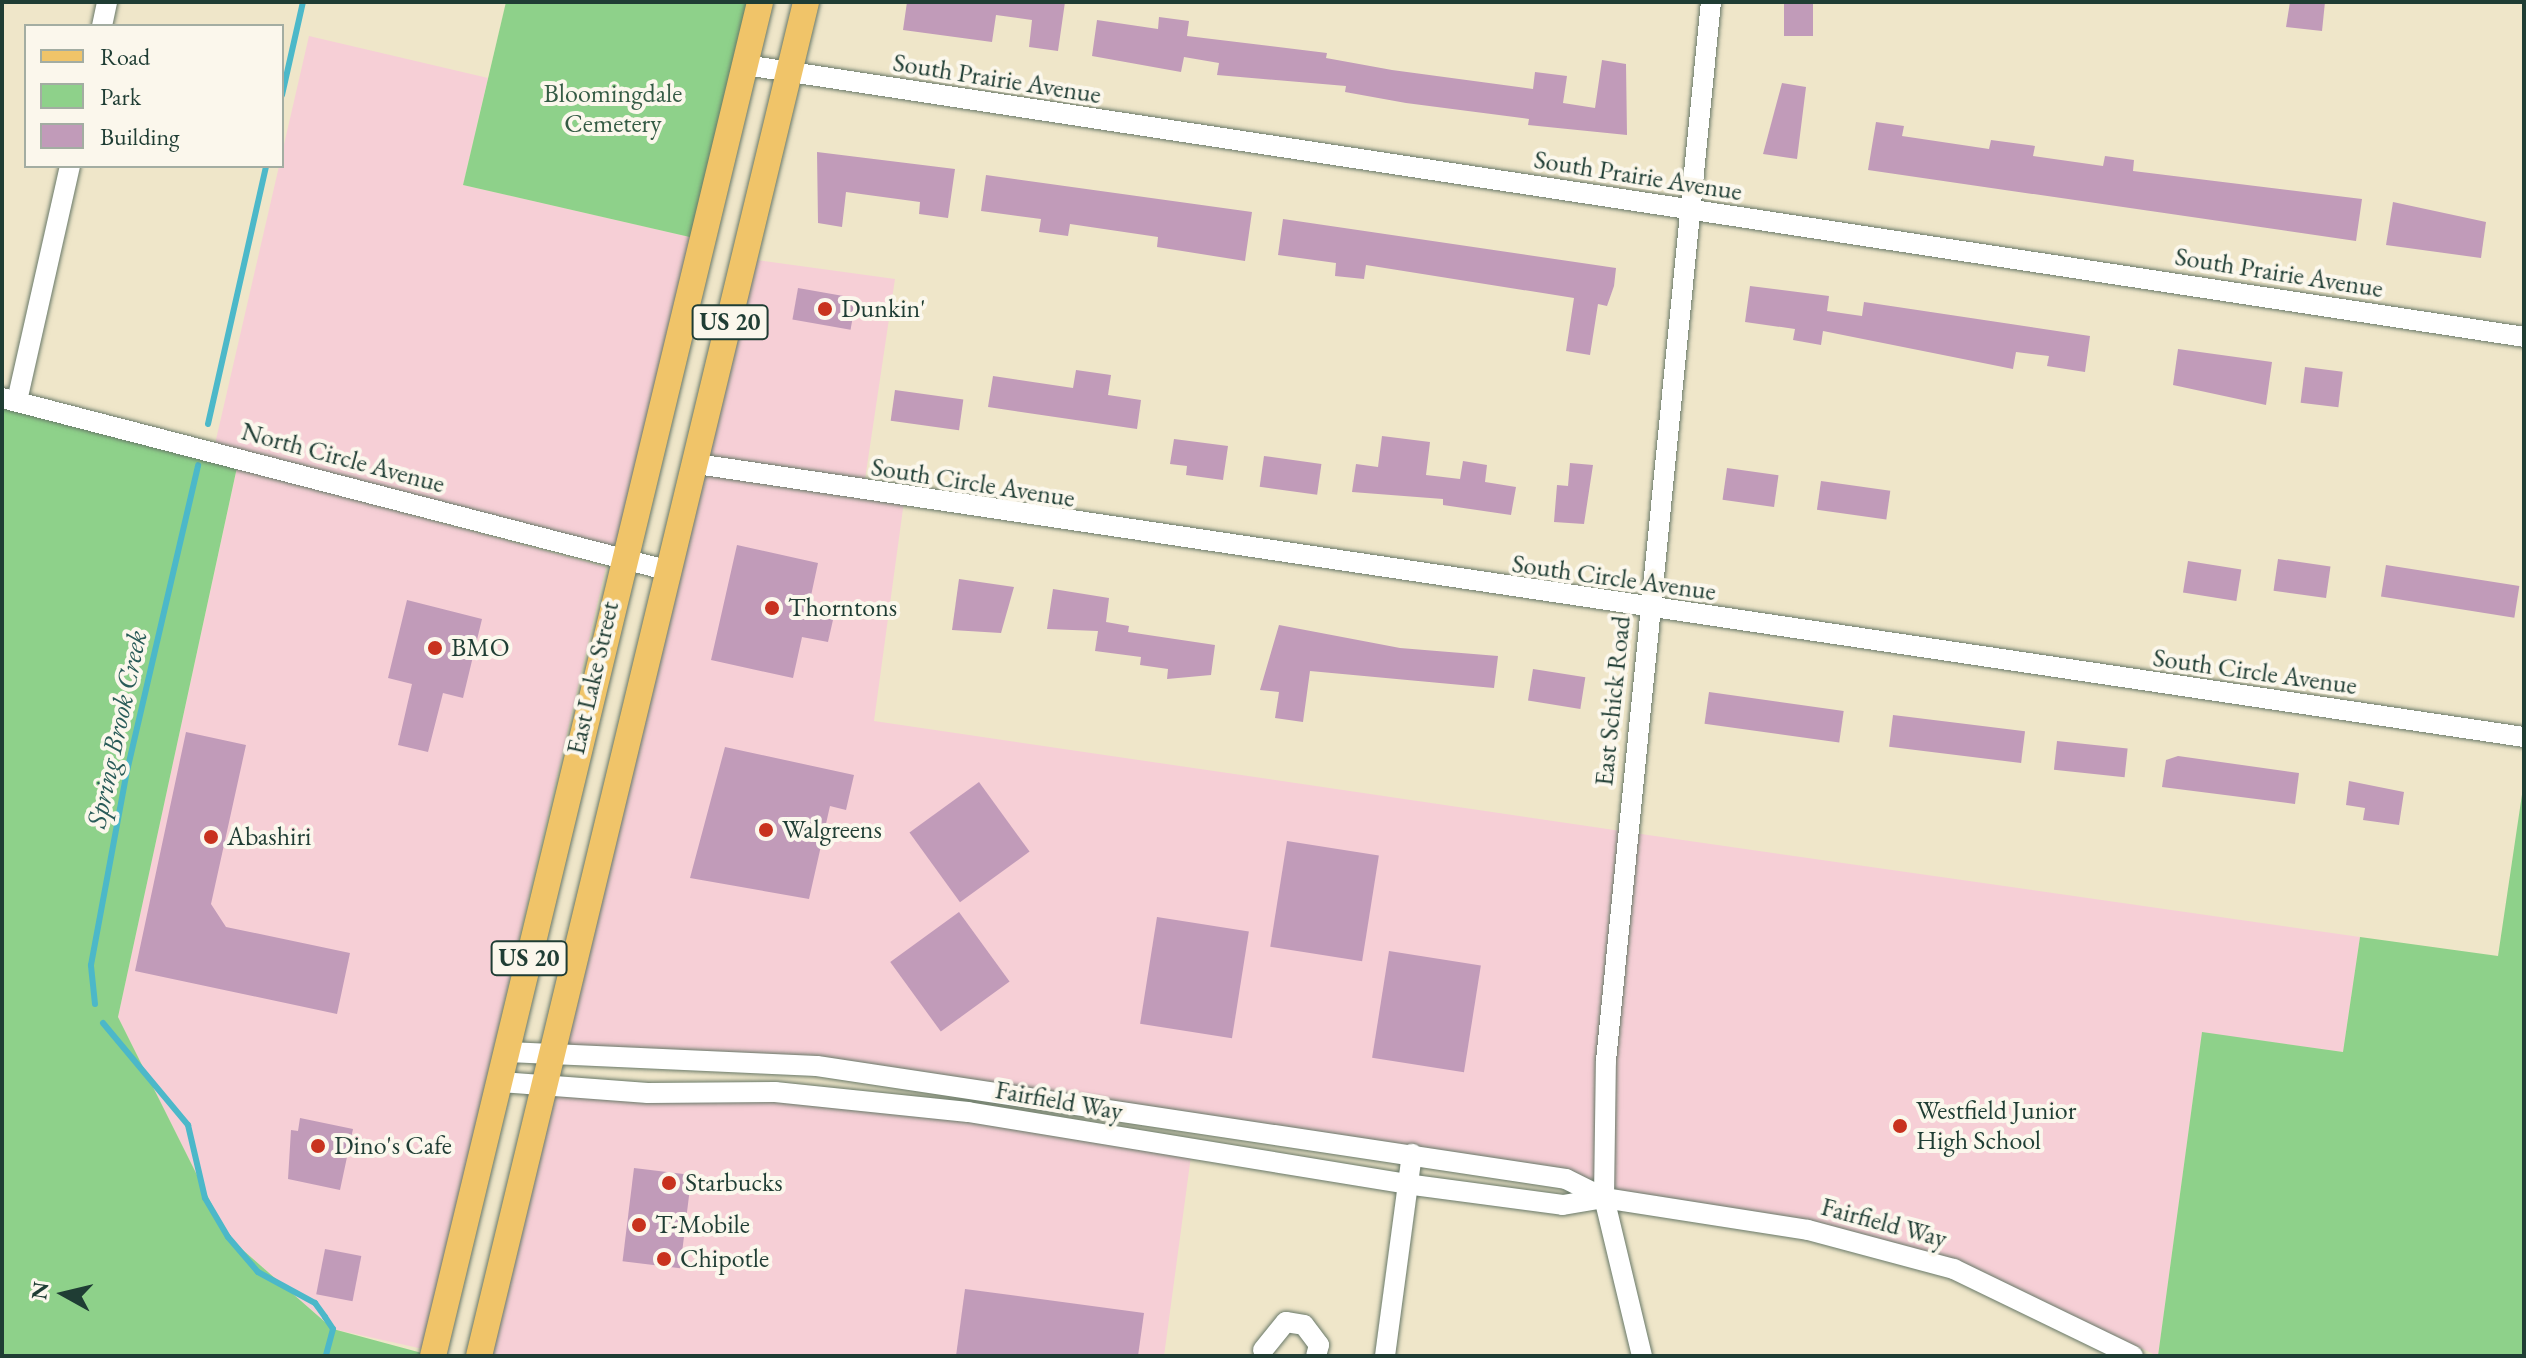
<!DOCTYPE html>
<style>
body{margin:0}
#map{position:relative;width:2526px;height:1358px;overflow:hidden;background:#efe6c9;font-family:"EB Garamond",serif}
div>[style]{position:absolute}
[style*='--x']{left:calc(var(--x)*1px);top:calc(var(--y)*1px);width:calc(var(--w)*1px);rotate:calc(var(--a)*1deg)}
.built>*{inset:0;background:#f6cfd6}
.green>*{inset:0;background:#8ed18a}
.stream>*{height:6px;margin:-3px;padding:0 3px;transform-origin:3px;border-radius:3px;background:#4cb8c9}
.building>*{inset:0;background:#c19bb9;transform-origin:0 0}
.roads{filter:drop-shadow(0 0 2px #687868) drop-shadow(0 0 2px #687868)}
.minor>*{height:20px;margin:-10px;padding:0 10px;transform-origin:10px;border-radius:10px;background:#fff}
.major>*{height:26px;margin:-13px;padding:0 13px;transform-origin:13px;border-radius:13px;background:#f0c469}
.dots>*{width:22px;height:22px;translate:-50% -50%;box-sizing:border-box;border:4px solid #fbf7ec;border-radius:50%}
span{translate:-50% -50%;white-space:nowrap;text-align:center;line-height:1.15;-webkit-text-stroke:8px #fbf7ec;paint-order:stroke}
.shield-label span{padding:2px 6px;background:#fbf7ec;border:2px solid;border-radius:6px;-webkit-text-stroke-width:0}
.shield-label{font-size:24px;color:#1f3d34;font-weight:700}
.street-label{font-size:26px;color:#1f3d34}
.park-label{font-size:26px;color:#355b45}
.poi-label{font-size:26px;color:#1f3d34}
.left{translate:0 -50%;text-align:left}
.water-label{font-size:28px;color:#2a5c59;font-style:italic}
.frame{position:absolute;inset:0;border:4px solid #1f3d34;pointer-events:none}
.legend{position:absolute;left:24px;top:24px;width:260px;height:144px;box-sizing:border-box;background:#fbf7ec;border:2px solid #a3ada2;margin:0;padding:10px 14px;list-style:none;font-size:24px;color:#1f3d34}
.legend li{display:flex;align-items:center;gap:16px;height:40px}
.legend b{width:40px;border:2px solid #a3ada2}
.north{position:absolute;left:24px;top:1254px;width:80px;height:80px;-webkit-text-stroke:6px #fbf7ec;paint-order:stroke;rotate:278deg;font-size:22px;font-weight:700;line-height:32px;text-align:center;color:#1f3d34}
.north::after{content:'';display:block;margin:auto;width:28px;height:36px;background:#1f3d34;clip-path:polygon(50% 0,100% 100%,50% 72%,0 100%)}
</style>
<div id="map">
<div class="built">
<div style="clip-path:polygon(309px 36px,488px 78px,463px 185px,694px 238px,616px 549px,215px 444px)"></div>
<div style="clip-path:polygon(749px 259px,895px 279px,864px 486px,905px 494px,874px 721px,1621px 831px,1597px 1187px,829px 1060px,560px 1045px)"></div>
<div style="clip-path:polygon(237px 468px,606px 567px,423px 1349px,333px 1329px,228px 1237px,118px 1017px)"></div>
<div style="clip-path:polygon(1634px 833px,2360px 937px,2343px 1052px,2202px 1033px,2158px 1356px,1962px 1266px,1610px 1194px,1611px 1058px)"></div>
<div style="clip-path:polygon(548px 1094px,767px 1100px,960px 1119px,1191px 1156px,1164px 1356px,486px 1356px)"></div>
</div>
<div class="green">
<div style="clip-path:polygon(506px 2px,749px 2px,694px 238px,463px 185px)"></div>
<div style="clip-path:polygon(2px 399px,239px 458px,118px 1017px,228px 1237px,333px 1329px,433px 1356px,2px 1356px)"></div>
<div style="clip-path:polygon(2524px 781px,2524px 1356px,2158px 1356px,2202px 1032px,2343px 1052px,2360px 937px,2498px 956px)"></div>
</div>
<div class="stream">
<div style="--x:282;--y:95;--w:95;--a:-77.3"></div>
<div style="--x:208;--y:424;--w:264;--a:-77.3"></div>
<div style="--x:95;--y:1004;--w:39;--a:-96"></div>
<div style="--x:91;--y:965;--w:197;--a:-79.5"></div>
<div style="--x:127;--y:771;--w:314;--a:-76.9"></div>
<div style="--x:103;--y:1023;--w:133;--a:50.2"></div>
<div style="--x:188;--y:1125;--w:75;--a:76.9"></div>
<div style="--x:205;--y:1198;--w:45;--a:59.5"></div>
<div style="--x:228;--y:1237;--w:46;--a:49.4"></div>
<div style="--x:258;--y:1272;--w:65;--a:28.5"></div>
<div style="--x:315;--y:1303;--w:17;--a:54"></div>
<div style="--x:325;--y:1317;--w:14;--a:56"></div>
<div style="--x:333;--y:1329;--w:28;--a:105"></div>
</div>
<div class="building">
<div style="clip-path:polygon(907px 2px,1065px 2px,1058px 51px,1029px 47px,1032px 20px,996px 15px,992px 42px,903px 30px)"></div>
<div style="left:1784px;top:2px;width:29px;height:34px"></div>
<div style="clip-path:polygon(2290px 2px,2325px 2px,2322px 31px,2286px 27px)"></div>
<div style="clip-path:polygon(1159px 17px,1189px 21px,1187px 36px,1327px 53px,1326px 58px,1392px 70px,1533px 89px,1535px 72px,1567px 76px,1563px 103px,1595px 108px,1602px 60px,1626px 64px,1627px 135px,1528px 125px,1529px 119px,1406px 103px,1345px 92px,1346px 86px,1217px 75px,1219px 63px,1184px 57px,1181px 72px,1092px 56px,1097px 20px,1158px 29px)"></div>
<div style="clip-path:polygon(1782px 83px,1806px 87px,1797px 159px,1763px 154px)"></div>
<div style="clip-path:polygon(1876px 122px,1904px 126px,1902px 136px,1989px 149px,1991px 140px,2035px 146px,2033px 156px,2103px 166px,2105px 156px,2134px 160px,2133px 171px,2362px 199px,2356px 241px,1868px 170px)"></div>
<div style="clip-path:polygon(817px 152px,955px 169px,948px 218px,919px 214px,920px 202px,846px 192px,842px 227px,818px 223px)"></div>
<div style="clip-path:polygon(986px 175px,1252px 212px,1245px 261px,1157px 247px,1158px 237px,1070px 224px,1068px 236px,1039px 232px,1041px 219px,981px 211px)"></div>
<div style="clip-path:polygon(2393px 202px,2486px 222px,2481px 258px,2386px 245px)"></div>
<div style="clip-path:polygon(1283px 219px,1616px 268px,1614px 286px,1607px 306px,1598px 304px,1590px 355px,1566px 351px,1574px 298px,1366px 265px,1364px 279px,1335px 276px,1336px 263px,1278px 255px)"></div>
<div style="clip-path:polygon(1750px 286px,1829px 296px,1827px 311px,1862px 316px,1864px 302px,2090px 336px,2085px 372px,2047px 366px,2049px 356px,2016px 352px,2013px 369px,1823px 331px,1821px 345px,1793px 340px,1795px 329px,1745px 322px)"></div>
<div style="left:798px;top:288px;width:59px;height:32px;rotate:10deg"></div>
<div style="clip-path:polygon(2178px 349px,2272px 362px,2266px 405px,2173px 385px)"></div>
<div style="left:2305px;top:367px;width:38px;height:36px;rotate:7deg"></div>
<div style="clip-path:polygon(1076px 370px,1111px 375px,1108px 395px,1141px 400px,1137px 429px,988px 407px,993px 376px,1073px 388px)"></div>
<div style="left:895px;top:390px;width:69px;height:31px;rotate:8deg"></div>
<div style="clip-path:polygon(1382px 436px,1430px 442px,1426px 475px,1460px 479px,1463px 461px,1487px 465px,1485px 482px,1516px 487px,1511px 515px,1443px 505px,1443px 499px,1352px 492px,1356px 464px,1378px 467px)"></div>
<div style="clip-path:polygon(1174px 439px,1228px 446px,1223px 480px,1186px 475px,1187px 466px,1170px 464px)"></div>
<div style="left:1264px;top:456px;width:58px;height:31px;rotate:8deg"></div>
<div style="clip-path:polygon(1570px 463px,1593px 465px,1584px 524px,1554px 522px,1557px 485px,1568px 486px)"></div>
<div style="left:1727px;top:468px;width:52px;height:32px;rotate:8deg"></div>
<div style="left:1821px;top:481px;width:70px;height:29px;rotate:8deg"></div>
<div style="clip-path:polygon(737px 545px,818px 563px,809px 605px,835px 611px,828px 642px,802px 637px,793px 678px,711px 660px)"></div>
<div style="left:2278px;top:559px;width:53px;height:32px;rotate:8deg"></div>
<div style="left:2188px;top:561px;width:54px;height:32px;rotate:9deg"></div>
<div style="left:2386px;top:565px;width:135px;height:32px;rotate:9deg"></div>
<div style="clip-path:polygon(959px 579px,1014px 587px,1001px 633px,952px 630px)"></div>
<div style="clip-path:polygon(1053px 589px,1109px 598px,1106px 622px,1129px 626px,1128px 632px,1215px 645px,1211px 675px,1167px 679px,1168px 669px,1140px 665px,1141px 657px,1095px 651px,1098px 631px,1047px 629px)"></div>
<div style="clip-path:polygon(407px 600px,482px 619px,463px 698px,443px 693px,428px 752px,398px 745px,412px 684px,388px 678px)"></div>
<div style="clip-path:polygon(1279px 625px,1400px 648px,1498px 656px,1494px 688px,1310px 671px,1303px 722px,1275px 718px,1279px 692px,1260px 690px)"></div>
<div style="left:1533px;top:669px;width:53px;height:32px;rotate:9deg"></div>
<div style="left:1709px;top:692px;width:136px;height:32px;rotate:8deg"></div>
<div style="left:1893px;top:715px;width:133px;height:32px;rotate:7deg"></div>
<div style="clip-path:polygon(186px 732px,246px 745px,211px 904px,226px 927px,350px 953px,337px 1014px,135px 971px)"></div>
<div style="left:2057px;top:741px;width:71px;height:29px;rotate:6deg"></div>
<div style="clip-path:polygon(725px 747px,854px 775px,846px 810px,830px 806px,809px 899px,690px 878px)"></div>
<div style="clip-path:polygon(2178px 756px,2299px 773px,2295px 804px,2162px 787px,2166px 760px)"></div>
<div style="clip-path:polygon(2349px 781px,2404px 792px,2399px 825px,2363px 820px,2365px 808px,2346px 805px)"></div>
<div style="left:979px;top:782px;width:86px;height:86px;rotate:54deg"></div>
<div style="left:1287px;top:841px;width:93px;height:107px;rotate:9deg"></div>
<div style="left:959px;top:912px;width:86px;height:85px;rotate:54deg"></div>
<div style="left:1157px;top:917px;width:93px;height:108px;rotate:9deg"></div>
<div style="left:1389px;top:951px;width:93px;height:108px;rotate:9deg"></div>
<div style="clip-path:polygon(300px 1118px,353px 1129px,340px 1190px,288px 1179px,291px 1130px,298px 1131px)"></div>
<div style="left:634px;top:1168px;width:58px;height:94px;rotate:7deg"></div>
<div style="left:325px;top:1249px;width:37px;height:46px;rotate:11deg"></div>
<div style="clip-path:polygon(965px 1289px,1144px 1313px,1138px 1356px,956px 1356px)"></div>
</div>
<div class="roads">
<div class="minor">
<div style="--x:102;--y:26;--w:25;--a:-78"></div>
<div style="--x:745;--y:65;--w:1800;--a:8.69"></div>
<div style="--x:2;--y:398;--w:690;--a:14.52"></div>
<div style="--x:17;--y:401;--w:241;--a:-77.3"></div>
<div style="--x:697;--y:464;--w:1847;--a:8.5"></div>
<div style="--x:508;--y:1052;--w:309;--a:2.6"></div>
<div style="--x:817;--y:1066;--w:757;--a:8.58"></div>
<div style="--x:1566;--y:1179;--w:42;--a:26.6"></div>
<div style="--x:501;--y:1082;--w:147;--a:4.3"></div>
<div style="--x:648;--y:1093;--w:127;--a:-0.5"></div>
<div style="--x:775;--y:1092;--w:194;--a:5.9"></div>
<div style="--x:968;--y:1112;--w:444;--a:9.3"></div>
<div style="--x:1406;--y:1184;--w:158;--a:7.6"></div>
<div style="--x:1563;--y:1205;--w:42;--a:-9.7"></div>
<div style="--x:1604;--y:1198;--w:206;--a:8.9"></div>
<div style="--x:1808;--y:1230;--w:151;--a:15"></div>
<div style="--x:1954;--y:1269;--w:199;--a:25.9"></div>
<div style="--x:1263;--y:1350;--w:36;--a:-51"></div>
<div style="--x:1286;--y:1322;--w:18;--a:9"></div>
<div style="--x:1304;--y:1325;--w:25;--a:53"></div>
<div style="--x:1319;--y:1345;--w:11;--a:105"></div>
<div style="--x:1385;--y:1356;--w:204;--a:-82.4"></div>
<div style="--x:1642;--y:1356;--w:163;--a:-103.5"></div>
<div style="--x:1604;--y:1198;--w:137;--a:-89.2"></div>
<div style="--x:1606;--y:1061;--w:1064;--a:-84.34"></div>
</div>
<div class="major">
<div style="--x:433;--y:1356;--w:1393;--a:-76.42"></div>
<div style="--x:479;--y:1356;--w:1393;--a:-76.42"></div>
</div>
</div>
<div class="dots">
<div style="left:825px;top:309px;background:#c8321e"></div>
<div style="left:772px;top:608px;background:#c8321e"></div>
<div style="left:435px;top:648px;background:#c8321e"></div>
<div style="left:766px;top:830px;background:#c8321e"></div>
<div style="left:211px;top:837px;background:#c8321e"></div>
<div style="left:1900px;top:1126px;background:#c8321e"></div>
<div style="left:318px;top:1146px;background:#c8321e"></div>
<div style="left:669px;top:1183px;background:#c8321e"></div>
<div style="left:639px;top:1225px;background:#c8321e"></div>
<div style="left:664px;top:1259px;background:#c8321e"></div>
</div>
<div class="shield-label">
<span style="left:730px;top:322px">US 20</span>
<span style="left:529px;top:958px">US 20</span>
</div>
<div class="street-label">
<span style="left:997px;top:79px;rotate:9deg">South Prairie Avenue</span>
<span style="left:1638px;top:176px;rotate:9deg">South Prairie Avenue</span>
<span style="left:2279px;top:273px;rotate:9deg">South Prairie Avenue</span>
<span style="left:343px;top:458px;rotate:15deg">North Circle Avenue</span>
<span style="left:973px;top:483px;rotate:9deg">South Circle Avenue</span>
<span style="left:1614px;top:578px;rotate:8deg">South Circle Avenue</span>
<span style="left:2255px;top:672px;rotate:8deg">South Circle Avenue</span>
<span style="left:593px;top:678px;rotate:-77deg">East Lake Street</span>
<span style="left:1613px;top:701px;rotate:-84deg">East Schick Road</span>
<span style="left:1059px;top:1101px;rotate:10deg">Fairfield Way</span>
<span style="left:1884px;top:1223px;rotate:15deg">Fairfield Way</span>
</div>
<div class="park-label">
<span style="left:613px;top:109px">Bloomingdale<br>Cemetery</span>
</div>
<div class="poi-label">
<span class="left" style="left:841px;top:309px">Dunkin'</span>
<span class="left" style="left:788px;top:608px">Thorntons</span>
<span class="left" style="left:451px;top:648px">BMO</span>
<span class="left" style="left:782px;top:830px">Walgreens</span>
<span class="left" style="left:227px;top:837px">Abashiri</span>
<span class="left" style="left:1916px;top:1126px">Westfield Junior<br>High School</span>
<span class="left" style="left:334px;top:1146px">Dino's Cafe</span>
<span class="left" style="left:685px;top:1183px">Starbucks</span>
<span class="left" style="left:655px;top:1225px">T-Mobile</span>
<span class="left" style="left:680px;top:1259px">Chipotle</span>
</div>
<div class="water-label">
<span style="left:116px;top:729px;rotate:-78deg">Spring Brook Creek</span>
</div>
<div class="frame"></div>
<ul class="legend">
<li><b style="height:10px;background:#f0c469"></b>Road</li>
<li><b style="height:22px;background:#8ed18a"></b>Park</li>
<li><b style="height:22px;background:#c19bb9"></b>Building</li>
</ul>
<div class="north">N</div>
</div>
